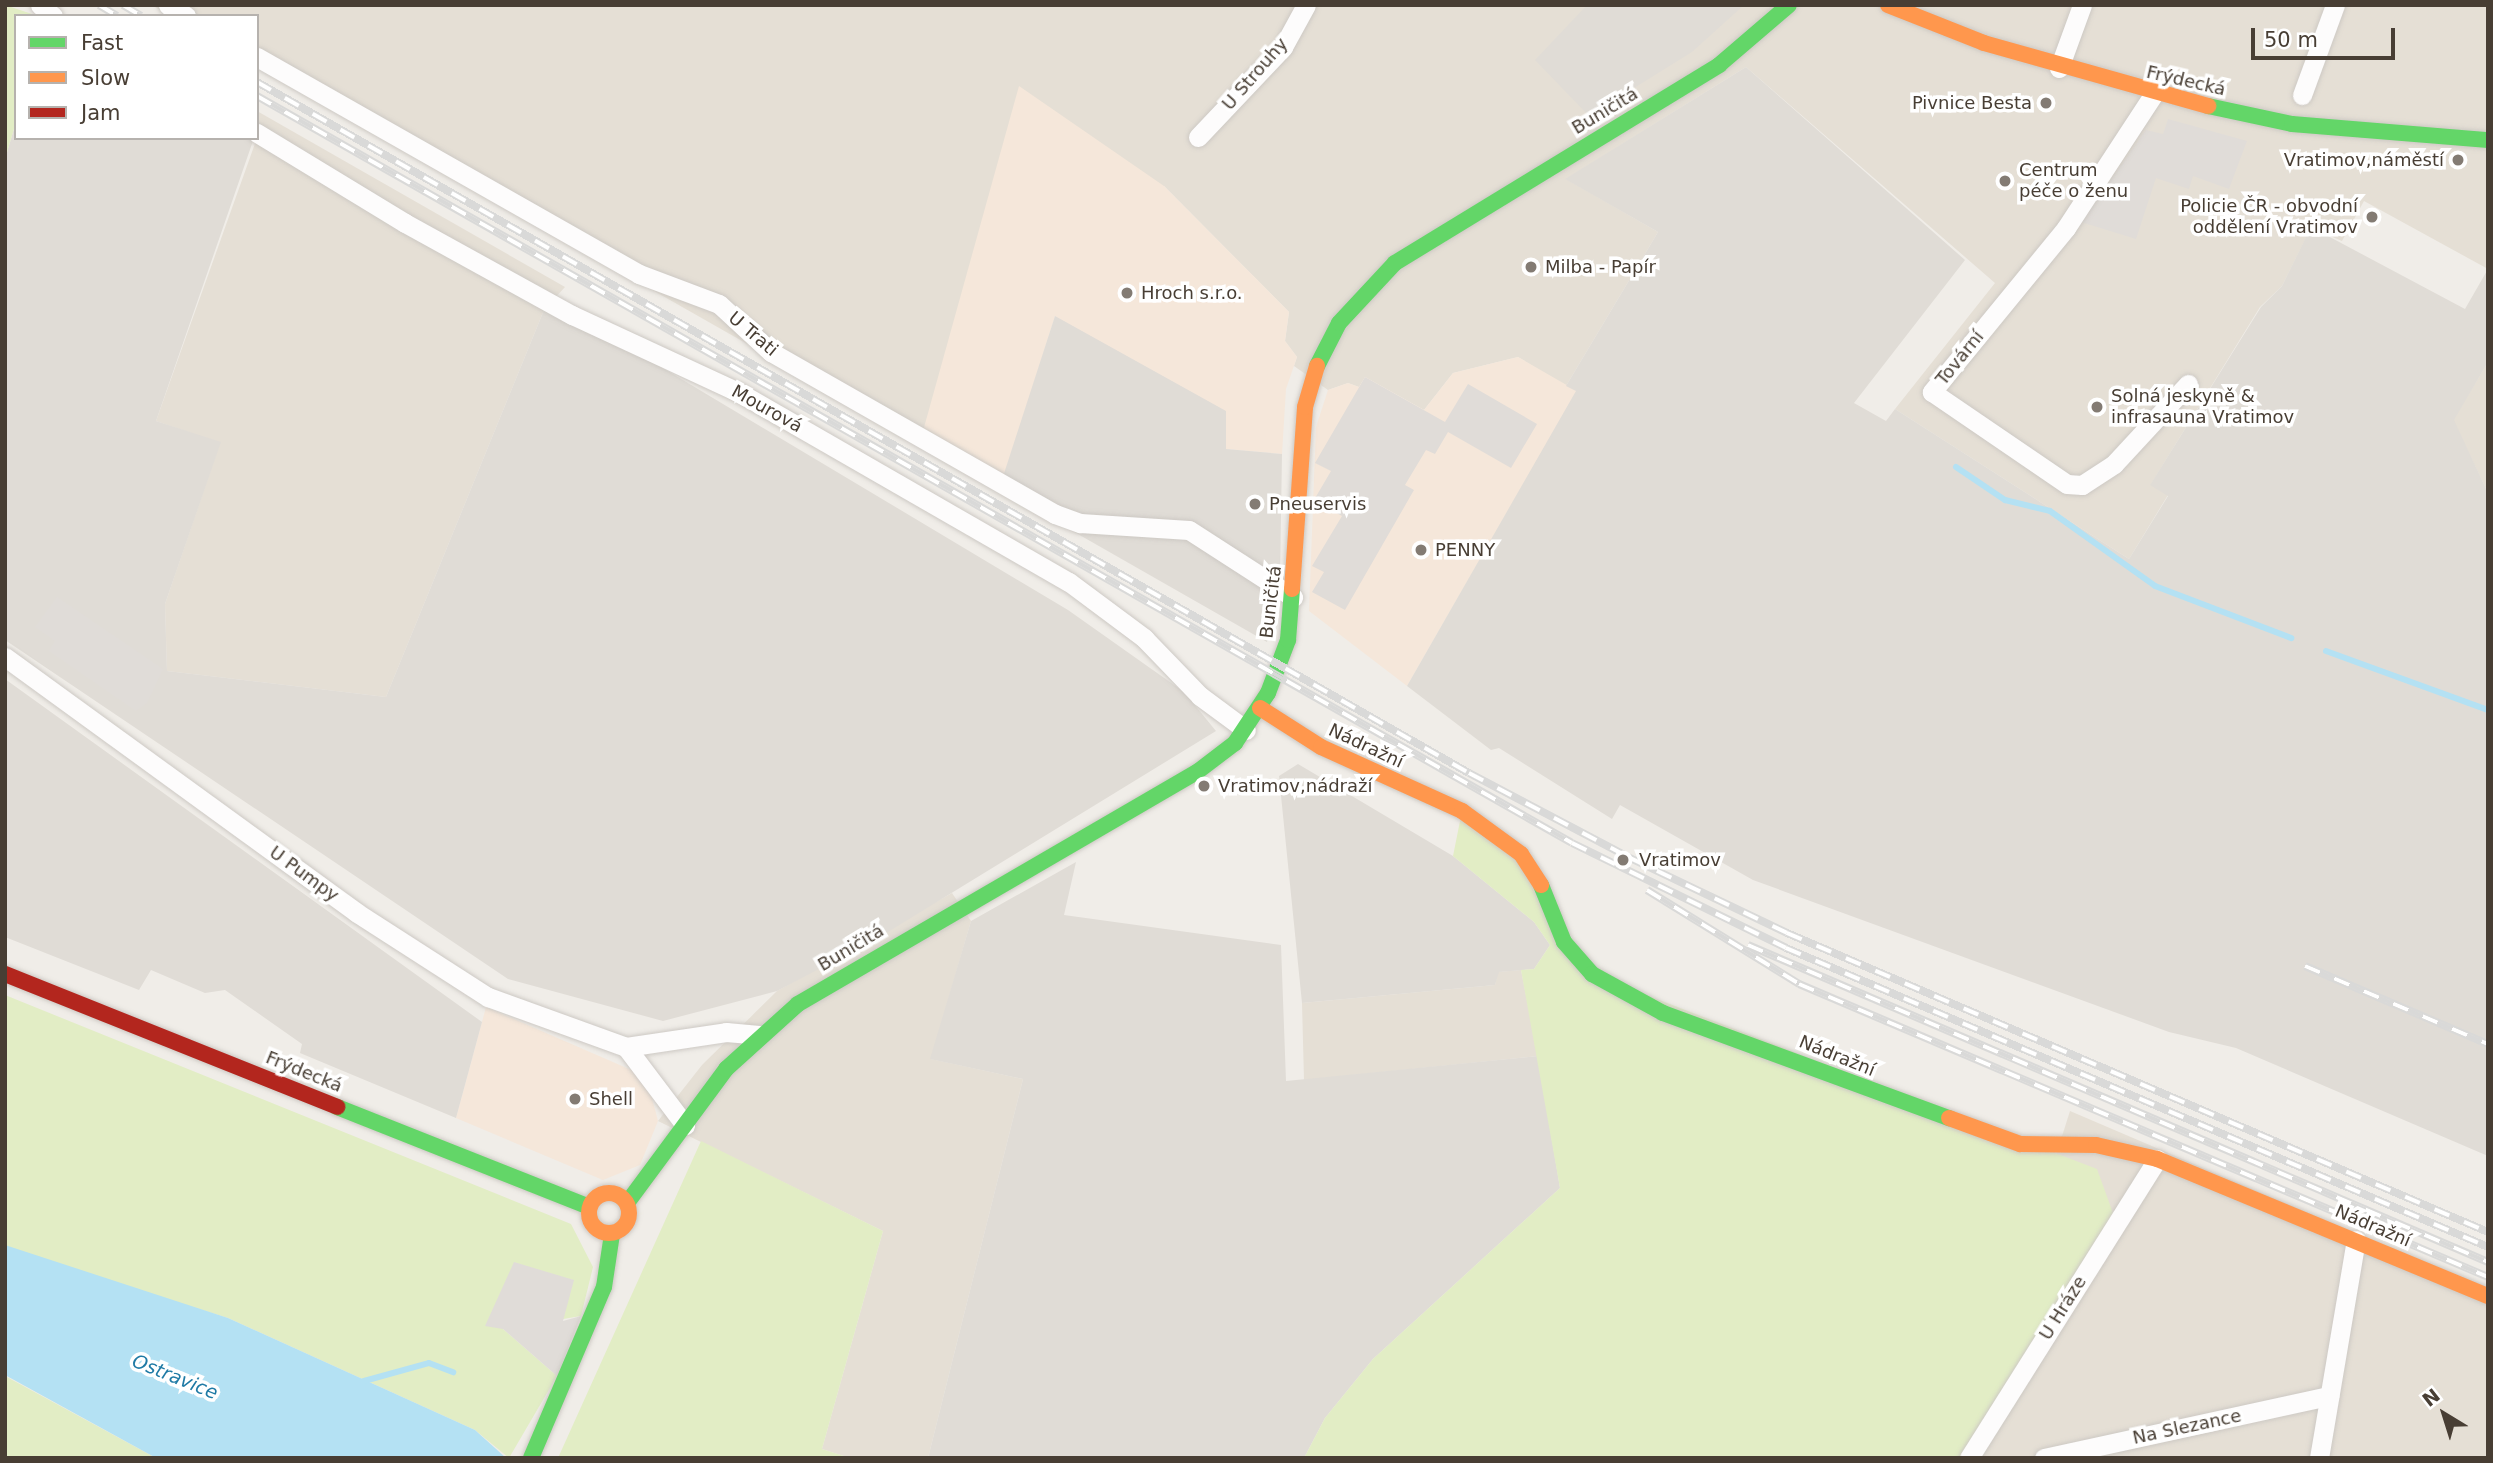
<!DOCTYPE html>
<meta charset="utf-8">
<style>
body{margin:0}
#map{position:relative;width:2493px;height:1463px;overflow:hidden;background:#f0ede8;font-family:"DejaVu Sans",sans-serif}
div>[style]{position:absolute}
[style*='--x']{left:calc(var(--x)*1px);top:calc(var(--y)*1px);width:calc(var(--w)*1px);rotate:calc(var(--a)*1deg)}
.residential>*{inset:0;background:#e5dfd5}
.commercial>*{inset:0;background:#f5e7da}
.industrial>*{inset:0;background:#e0dcd6}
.green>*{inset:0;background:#e2edc5}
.parking>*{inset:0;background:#e0dcd8}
.water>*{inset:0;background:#b4e1f3}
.stream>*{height:6px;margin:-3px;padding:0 3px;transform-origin:3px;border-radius:3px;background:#b4e1f3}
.roads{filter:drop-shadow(0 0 2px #cdc9c4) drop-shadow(0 0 2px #cdc9c4)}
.street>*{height:19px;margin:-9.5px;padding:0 9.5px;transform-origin:9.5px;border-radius:9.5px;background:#fdfcfc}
.fast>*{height:16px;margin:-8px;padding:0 8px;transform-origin:8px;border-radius:8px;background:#63d668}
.slow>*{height:16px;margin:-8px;padding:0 8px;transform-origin:8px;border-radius:8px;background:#ff974d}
.slow>.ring{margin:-8px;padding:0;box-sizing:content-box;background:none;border:16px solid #ff974d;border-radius:50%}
.jam>*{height:16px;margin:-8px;padding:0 8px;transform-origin:8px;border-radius:8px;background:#b3261e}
.rail>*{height:8px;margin-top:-4px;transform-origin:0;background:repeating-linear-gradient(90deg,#fff 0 16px,#d9d9d8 0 32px);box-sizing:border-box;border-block:2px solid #d9d9d8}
.dots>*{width:19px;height:19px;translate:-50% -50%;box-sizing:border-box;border:4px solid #fff;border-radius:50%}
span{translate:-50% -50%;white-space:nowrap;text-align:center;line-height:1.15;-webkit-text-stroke:7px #fff;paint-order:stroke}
.street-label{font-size:18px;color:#483e34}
.poi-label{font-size:18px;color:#483e34}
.right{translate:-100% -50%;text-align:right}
.left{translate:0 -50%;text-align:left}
.water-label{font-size:19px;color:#1f7aa5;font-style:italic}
.frame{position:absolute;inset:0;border:7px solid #483e34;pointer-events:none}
.legend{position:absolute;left:14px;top:14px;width:245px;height:126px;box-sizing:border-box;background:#fff;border:2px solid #b6b2ae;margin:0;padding:9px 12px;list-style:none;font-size:21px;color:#483e34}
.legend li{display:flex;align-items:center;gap:14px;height:35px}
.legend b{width:35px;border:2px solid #b6b2ae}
.north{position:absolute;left:2409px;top:1379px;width:70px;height:70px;-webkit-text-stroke:5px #fff;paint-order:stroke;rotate:322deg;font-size:19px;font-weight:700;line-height:28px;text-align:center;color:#483e34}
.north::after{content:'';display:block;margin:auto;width:24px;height:32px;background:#483e34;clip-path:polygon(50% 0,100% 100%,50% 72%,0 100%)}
.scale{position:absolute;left:2251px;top:28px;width:144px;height:32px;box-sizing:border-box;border:4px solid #483e34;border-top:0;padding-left:9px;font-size:21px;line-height:24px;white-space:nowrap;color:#483e34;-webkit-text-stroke:5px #fff;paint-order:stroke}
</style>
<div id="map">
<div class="residential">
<div style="clip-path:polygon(152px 5px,2488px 5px,2488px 269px,2364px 201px,2342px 241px,2311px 228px,2282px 286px,2260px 307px,2151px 484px,2168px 495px,2129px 559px,1895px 409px,1995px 283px,1746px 67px,1566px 179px,1658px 232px,1566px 386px,1518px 357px,1453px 373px,1424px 410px,1365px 377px,1359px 387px,1348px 383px,1328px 390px,1294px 366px,1297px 357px,1285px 341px,1289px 312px,1164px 186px,923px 431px,886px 423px,257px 65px,257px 16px,170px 16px)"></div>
<div style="clip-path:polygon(257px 111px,565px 287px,544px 310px,386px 697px,167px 671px,165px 604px,220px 443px,156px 421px,257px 138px)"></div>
<div style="clip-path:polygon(2488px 362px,2488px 493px,2453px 420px)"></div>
<div style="clip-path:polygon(952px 893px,971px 921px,931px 1059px,1023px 1079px,928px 1458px,850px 1458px,822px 1449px,883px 1231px,658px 1121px,702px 1065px,777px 991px)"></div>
<div style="clip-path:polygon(1521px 970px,1538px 1056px,1304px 1080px,1302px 1003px,1495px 985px,1498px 972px)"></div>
<div style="clip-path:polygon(2070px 1111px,2488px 1290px,2488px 1458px,1960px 1458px)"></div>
</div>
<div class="commercial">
<div style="clip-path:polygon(1019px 86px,1164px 186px,1289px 312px,1285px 341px,1297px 357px,1286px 389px,1282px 454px,1226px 449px,1055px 316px,1005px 475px,923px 431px)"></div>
<div style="clip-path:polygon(1518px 357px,1577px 391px,1407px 686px,1309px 611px,1316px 427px,1328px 390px,1348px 383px,1359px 387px,1365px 377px,1424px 410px,1453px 373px)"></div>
<div style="clip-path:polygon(486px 1007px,636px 1072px,650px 1090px,658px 1121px,640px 1165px,603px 1180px,456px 1118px)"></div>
</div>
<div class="industrial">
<div style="clip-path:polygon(1587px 5px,1744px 5px,1692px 52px,1589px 116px,1535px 60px)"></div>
<div style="clip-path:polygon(1746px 67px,1965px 260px,1854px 403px,1886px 421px,1895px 409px,2129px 559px,2168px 496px,2150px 485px,2261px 307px,2282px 286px,2311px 227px,2465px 309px,2488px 269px,2488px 362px,2454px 420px,2488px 493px,2488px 1156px,2236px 1048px,2169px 1032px,1753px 880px,1620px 805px,1612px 819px,1499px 748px,1491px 750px,1407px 686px,1576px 391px,1566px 386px,1658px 232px,1565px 179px)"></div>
<div style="clip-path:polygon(16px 122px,16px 138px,254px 138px,156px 421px,221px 442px,165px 604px,167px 671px,386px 697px,544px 310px,621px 343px,1068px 610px,1184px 692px,1216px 731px,878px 938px,777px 991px,663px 1021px,508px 979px,5px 640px,5px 159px)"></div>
<div style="clip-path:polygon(1055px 316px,1226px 411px,1226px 449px,1282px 454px,1280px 578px,1267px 642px,999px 489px)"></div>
<div style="clip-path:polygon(5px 679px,482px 1022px,456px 1118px,300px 1053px,302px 1044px,225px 990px,205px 993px,151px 970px,139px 990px,5px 937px)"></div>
<div style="clip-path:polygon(1298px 764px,1453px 856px,1534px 922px,1550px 945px,1534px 969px,1499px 972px,1495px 985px,1302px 1003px,1279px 776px)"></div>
<div style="clip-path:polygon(1076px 862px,1064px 915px,1281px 945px,1286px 1081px,1538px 1056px,1560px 1188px,1373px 1359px,1325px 1418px,1304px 1458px,928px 1458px,1023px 1079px,930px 1059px,971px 921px)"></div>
</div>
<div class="green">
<div style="clip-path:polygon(5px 5px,38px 16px,16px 16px,16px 122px,5px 159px)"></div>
<div style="clip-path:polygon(1462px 811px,1521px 854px,1592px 974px,2097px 1169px,2113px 1213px,1960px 1458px,1304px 1458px,1325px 1418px,1373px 1359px,1560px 1188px,1521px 970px,1534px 969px,1550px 945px,1534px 922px,1453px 856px)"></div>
<div style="clip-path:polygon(5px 995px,571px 1224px,593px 1267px,581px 1316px,503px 1329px,557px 1376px,509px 1458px,475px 1430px,228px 1318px,5px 1249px)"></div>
<div style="clip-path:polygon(701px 1141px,883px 1231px,822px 1449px,850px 1458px,558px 1458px)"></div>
<div style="clip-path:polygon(5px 1376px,156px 1458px,5px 1458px)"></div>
</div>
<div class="parking">
<div style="clip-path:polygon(2168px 119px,2247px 141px,2229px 189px,2193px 176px,2189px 189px,2156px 178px,2136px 239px,2081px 222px,2146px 130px,2163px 134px)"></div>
<div style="clip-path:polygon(1365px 377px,1445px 422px,1468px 384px,1537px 424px,1511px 468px,1448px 432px,1435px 454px,1426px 450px,1405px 485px,1414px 490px,1345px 610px,1312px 592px,1324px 572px,1312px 566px,1342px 516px,1314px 500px,1331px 471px,1315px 463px)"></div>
<div style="clip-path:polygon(57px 597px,163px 669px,147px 703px,136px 711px,49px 651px,55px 641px,35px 627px)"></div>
<div style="clip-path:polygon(514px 1262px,574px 1280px,563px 1321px,581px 1316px,557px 1376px,503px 1329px,485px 1326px)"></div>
</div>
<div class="water">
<div style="clip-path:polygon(5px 1245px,228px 1318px,475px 1430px,506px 1458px,156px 1458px,5px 1375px)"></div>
</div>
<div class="stream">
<div style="--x:1956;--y:467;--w:59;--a:34"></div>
<div style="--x:2005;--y:500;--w:46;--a:13.7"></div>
<div style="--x:2050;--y:511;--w:129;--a:35.5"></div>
<div style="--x:2155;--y:586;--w:146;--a:20.9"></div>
<div style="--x:2326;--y:651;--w:172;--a:20"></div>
<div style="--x:364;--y:1381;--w:67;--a:-15.5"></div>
<div style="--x:429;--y:1363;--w:26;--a:21"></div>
</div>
<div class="roads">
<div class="street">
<div style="--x:40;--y:5;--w:17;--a:40"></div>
<div style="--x:168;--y:5;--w:21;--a:31"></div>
<div style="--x:257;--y:57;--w:439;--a:29.6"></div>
<div style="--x:639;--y:274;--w:85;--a:20.6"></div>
<div style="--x:719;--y:304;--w:71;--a:42.7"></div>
<div style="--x:771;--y:352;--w:327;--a:29.7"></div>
<div style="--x:1055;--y:514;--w:27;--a:20"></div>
<div style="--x:1080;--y:523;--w:109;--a:3.7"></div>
<div style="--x:1189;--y:530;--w:124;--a:32.8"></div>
<div style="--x:2059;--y:68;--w:67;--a:-69.9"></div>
<div style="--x:2153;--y:95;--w:159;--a:123.2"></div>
<div style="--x:2066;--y:228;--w:212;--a:129.3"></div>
<div style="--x:1932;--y:392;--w:163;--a:34.3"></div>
<div style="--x:2067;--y:484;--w:15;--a:4"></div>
<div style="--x:2082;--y:485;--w:38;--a:-33"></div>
<div style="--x:2114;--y:464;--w:109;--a:-47.2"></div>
<div style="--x:2302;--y:95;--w:96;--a:-69.9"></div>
<div style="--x:257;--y:133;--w:173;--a:31.3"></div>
<div style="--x:405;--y:223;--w:191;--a:28.9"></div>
<div style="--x:572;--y:315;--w:185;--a:24.9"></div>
<div style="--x:740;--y:393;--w:379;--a:29.9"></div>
<div style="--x:1069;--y:582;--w:94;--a:36.7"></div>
<div style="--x:1144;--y:638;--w:81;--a:46"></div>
<div style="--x:1200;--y:696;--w:57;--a:36.5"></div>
<div style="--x:1198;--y:137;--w:124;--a:-46.6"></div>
<div style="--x:1283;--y:47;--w:48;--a:-61.3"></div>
<div style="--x:5;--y:657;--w:435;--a:36"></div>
<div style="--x:357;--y:913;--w:156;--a:32.7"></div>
<div style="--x:488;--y:997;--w:147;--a:19.9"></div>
<div style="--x:626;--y:1047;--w:98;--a:52.9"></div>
<div style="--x:626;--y:1047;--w:101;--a:-8.5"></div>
<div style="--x:726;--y:1032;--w:33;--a:5"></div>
<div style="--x:1969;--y:1458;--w:353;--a:-57.8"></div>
<div style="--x:2044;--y:1458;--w:292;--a:-12.3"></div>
<div style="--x:2319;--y:1458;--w:221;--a:-80.4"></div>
</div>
<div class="fast">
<div style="--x:2208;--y:106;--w:86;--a:12.1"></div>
<div style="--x:2292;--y:124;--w:197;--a:4.7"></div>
<div style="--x:1317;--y:366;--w:48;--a:-62.9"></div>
<div style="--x:1339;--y:323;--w:82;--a:-47"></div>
<div style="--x:1395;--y:263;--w:380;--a:-31.4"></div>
<div style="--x:1719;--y:65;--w:92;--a:-40.6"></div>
<div style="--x:1541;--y:885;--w:61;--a:68"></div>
<div style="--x:1564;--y:942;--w:43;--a:48.8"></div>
<div style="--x:1592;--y:974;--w:81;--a:28.8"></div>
<div style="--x:1663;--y:1013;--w:305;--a:20.2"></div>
<div style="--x:337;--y:1107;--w:271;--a:21.6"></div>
<div style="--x:627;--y:1203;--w:167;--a:-53.5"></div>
<div style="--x:726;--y:1069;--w:97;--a:-42.1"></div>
<div style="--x:798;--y:1004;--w:462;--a:-30.2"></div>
<div style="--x:1197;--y:772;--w:48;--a:-37.3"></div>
<div style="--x:1235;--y:743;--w:60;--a:-56.6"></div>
<div style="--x:1268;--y:693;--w:57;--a:-69.3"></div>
<div style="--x:1288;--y:640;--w:51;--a:-85.5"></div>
<div style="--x:531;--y:1458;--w:186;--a:-66.9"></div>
<div style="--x:604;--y:1287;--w:54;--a:-81.4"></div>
</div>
<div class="slow">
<div style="--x:1888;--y:5;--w:103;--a:21.6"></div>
<div style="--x:1984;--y:43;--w:233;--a:15.7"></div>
<div style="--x:1292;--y:589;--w:182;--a:-85.9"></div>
<div style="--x:1305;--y:407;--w:43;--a:-73.7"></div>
<div style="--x:1260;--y:708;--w:72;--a:32.6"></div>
<div style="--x:1321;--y:747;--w:155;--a:24.4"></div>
<div style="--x:1462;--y:811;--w:73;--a:36.1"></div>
<div style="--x:1521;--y:854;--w:37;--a:57"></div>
<div style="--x:1949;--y:1118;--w:76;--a:20.1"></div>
<div style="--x:2020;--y:1144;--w:76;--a:0.8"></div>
<div style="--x:2096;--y:1145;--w:63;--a:12.9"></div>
<div style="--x:2157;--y:1159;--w:358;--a:22.5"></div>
<div class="ring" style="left:589px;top:1193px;width:24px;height:24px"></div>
</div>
<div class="jam">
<div style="--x:5;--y:974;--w:358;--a:21.8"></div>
</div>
</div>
<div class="rail">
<div style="--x:99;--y:5;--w:21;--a:31"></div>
<div style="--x:123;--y:5;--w:21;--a:31"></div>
<div style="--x:257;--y:82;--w:1395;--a:29.69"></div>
<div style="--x:1469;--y:773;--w:180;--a:27.8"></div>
<div style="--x:1628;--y:857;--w:176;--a:25.5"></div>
<div style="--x:1787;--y:933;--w:762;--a:23.1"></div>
<div style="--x:257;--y:96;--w:1512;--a:29.6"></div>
<div style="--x:1572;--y:843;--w:238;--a:26.1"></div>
<div style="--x:1786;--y:948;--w:763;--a:23.07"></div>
<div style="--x:1647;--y:890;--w:179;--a:31.7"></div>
<div style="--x:1799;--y:984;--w:749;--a:23.04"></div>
<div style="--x:1748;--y:945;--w:805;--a:23.19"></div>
<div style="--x:2305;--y:966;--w:199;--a:23.1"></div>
</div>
<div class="dots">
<div style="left:2046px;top:103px;background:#837b73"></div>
<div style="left:2458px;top:160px;background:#837b73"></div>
<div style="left:2005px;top:181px;background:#837b73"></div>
<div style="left:2372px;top:217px;background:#837b73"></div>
<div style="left:1531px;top:267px;background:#837b73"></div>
<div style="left:1127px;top:293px;background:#837b73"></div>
<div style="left:2097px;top:407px;background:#837b73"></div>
<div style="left:1255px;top:504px;background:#837b73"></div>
<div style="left:1421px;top:550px;background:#837b73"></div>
<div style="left:1204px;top:786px;background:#837b73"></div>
<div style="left:1623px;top:860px;background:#837b73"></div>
<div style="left:575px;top:1099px;background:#837b73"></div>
</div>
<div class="street-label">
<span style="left:1255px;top:74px;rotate:-49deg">U Strouhy</span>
<span style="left:2186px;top:81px;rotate:13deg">Frýdecká</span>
<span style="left:1605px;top:111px;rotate:-31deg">Buničitá</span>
<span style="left:753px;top:334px;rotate:40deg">U Trati</span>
<span style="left:1960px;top:358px;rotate:-51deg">Tovární</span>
<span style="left:767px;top:409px;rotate:29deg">Mourová</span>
<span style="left:1271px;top:602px;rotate:-83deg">Buničitá</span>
<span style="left:1366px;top:746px;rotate:25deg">Nádražní</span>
<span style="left:304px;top:874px;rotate:36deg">U Pumpy</span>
<span style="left:851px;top:948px;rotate:-31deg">Buničitá</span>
<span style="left:1837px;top:1056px;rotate:22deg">Nádražní</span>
<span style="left:304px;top:1072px;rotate:22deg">Frýdecká</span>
<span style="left:2373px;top:1226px;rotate:23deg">Nádražní</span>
<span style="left:2063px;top:1308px;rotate:-58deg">U Hráze</span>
<span style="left:2187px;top:1427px;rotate:-12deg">Na Slezance</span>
</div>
<div class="poi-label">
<span class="right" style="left:2032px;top:103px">Pivnice Besta</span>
<span class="right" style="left:2444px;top:160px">Vratimov,náměstí</span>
<span class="left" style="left:2019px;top:181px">Centrum<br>péče o ženu</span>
<span class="right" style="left:2358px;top:217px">Policie ČR - obvodní<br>oddělení Vratimov</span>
<span class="left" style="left:1545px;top:267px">Milba - Papír</span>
<span class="left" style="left:1141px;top:293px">Hroch s.r.o.</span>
<span class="left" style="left:2111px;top:407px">Solná jeskyně &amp;<br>infrasauna Vratimov</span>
<span class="left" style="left:1269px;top:504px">Pneuservis</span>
<span class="left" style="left:1435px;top:550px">PENNY</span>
<span class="left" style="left:1218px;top:786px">Vratimov,nádraží</span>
<span class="left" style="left:1639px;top:860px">Vratimov</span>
<span class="left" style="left:589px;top:1099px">Shell</span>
</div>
<div class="water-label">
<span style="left:175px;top:1377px;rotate:22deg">Ostravice</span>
</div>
<div class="frame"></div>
<ul class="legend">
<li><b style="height:9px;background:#63d668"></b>Fast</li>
<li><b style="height:9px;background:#ff974d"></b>Slow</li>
<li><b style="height:9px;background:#b3261e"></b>Jam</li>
</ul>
<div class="north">N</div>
<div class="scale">50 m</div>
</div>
